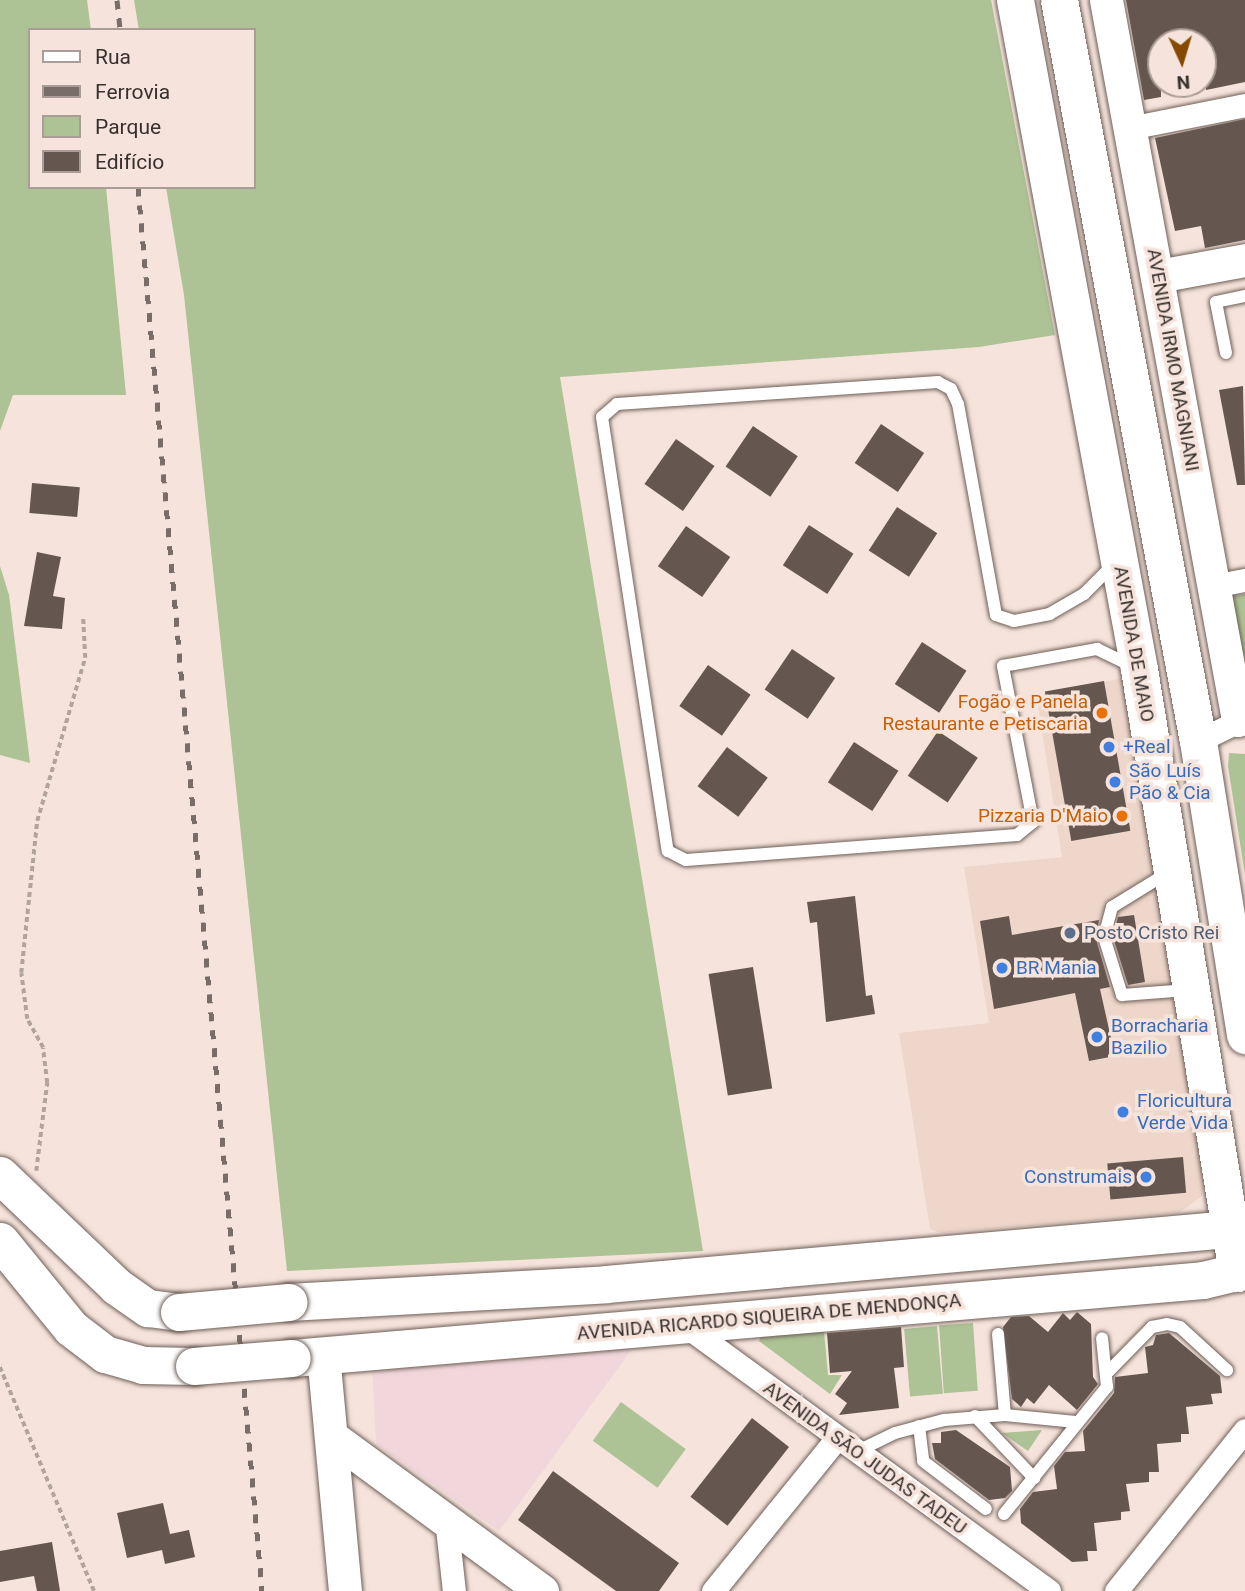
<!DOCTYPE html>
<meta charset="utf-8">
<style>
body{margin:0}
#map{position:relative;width:1245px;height:1591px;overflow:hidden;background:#f6e4dc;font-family:Roboto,sans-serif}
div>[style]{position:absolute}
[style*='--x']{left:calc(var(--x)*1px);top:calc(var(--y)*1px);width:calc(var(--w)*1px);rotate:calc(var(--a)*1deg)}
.built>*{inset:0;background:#eed6ca}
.industrial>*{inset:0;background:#f1d7db}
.green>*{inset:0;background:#adc295;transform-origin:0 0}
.building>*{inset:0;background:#655750;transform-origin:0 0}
.path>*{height:3.5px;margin-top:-1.75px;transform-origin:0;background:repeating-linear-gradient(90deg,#b1a39d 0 5px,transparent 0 8.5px)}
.roads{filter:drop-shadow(0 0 2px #6e5f58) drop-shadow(0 0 2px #6e5f58)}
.lane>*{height:12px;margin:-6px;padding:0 6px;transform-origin:6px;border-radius:6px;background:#fff}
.street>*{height:23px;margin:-11.5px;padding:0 11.5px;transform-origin:11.5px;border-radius:11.5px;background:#fff}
.secondary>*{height:33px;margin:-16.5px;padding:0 16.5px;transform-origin:16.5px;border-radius:16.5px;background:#fff}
.primary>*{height:37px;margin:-18.5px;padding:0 18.5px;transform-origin:18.5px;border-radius:18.5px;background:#fff}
.rail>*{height:5px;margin-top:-2.5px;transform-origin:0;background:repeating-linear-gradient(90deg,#786d68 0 9px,transparent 0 18px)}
.bridges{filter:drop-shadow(0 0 2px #6e5f58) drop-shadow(0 0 2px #6e5f58)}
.primary-bridge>*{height:37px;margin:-18.5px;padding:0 18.5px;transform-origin:18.5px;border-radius:18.5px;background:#fff}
.dots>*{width:19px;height:19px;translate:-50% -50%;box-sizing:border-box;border:4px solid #f6e4dc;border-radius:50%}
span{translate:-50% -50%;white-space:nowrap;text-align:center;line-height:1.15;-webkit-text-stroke:7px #f6e4dc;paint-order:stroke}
.street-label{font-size:19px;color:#37302d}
.food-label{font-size:19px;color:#c56008}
.right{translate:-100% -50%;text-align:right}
.shop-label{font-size:19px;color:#366cbe}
.left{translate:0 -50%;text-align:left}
.service-label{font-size:19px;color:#4e5e75}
.legend{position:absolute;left:28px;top:28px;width:228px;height:161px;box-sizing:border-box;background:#f6e4dc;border:2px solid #aa9c96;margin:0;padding:9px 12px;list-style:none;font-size:21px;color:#37302d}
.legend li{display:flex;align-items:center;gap:14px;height:35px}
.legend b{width:35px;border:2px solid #aa9c96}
.north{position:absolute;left:1147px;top:28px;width:70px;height:70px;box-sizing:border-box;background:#f6e4dc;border:2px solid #aa9c96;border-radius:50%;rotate:176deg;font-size:19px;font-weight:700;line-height:28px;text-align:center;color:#37302d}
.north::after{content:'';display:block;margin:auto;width:24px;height:32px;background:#844a00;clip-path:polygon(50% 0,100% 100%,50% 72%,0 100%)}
</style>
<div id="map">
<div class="built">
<div style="clip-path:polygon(1125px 678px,1205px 1177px,1202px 1196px,1179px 1213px,941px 1233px,930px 1229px,899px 1033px,989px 1023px,964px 867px,1062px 857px,1038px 706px,1045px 692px)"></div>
</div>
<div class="industrial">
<div style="clip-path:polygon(635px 1345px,499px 1531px,376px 1444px,372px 1367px)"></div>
</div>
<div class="green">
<div style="clip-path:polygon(0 0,87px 0,91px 30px,30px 30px,30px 187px,106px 187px,126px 395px,13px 395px,0 431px)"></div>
<div style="clip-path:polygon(134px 0,991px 0,1055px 335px,979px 347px,560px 377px,703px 1251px,287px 1271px,184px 295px,166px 187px,254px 187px,254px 30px,139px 30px)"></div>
<div style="clip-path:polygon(0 566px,9px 595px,30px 763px,0 755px)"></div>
<div style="clip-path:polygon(1245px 594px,1245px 687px,1229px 604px,1232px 596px)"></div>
<div style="clip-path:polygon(1229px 753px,1245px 754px,1245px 875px,1228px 766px)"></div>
<div style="left:973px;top:1323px;width:68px;height:34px;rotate:86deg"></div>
<div style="left:937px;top:1326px;width:68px;height:33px;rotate:85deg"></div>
<div style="clip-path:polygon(824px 1331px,828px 1375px,842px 1375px,830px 1394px,759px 1341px,761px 1336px)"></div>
<div style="left:621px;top:1402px;width:80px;height:48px;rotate:36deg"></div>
<div style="clip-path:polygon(1042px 1430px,1028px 1451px,1002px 1433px)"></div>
</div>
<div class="building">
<div style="clip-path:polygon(1126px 0,1245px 0,1245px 82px,1206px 90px,1203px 42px,1161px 42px,1161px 97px,1144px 100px)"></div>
<div style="clip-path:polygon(1245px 119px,1245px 240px,1205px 248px,1201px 226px,1175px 231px,1155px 138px)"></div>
<div style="clip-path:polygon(1243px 386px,1245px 485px,1237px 485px,1219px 390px)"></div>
<div style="left:881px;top:424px;width:52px;height:47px;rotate:34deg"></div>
<div style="left:753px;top:426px;width:54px;height:49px;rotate:34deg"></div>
<div style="left:676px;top:439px;width:47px;height:55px;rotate:35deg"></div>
<div style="left:32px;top:483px;width:48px;height:30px;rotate:5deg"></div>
<div style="left:897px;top:507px;width:48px;height:52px;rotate:33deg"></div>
<div style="left:809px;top:525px;width:53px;height:48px;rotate:33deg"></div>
<div style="left:686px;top:526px;width:54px;height:49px;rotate:35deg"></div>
<div style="clip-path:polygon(37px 552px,61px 557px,53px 596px,65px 598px,62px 629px,24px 626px)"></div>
<div style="left:922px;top:642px;width:53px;height:50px;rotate:33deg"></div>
<div style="left:792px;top:649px;width:52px;height:49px;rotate:34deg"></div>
<div style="left:708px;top:665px;width:52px;height:50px;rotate:35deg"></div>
<div style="left:1104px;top:681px;width:152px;height:60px;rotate:80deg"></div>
<div style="left:938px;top:731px;width:48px;height:54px;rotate:34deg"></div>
<div style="left:854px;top:742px;width:53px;height:48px;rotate:33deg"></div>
<div style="left:727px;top:747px;width:51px;height:49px;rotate:37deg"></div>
<div style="clip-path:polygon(855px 896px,866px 996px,872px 995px,875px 1014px,826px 1022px,817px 922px,810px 923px,807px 902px)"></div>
<div style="clip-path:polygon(1134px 915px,1145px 982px,1128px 985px,1113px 937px,1118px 917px)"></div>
<div style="clip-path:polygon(1009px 916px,1012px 935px,1099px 920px,1096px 939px,1110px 987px,1100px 989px,1115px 1056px,1089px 1061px,1075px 993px,994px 1009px,980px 921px)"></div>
<div style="left:753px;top:967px;width:123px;height:45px;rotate:81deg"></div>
<div style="left:1183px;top:1157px;width:36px;height:76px;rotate:85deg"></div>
<div style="clip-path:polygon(1077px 1312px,1091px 1324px,1093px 1377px,1098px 1384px,1077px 1410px,1049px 1385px,1034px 1404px,1027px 1398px,1021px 1407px,1012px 1399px,1003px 1327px,1011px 1317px,1029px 1316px,1048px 1332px,1063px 1313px,1070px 1320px)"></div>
<div style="clip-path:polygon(901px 1327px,904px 1367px,894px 1368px,899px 1408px,839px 1415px,847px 1403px,835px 1394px,852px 1371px,830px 1373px,827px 1333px)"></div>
<div style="clip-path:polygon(1169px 1333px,1220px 1376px,1222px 1393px,1211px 1394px,1213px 1404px,1186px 1407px,1189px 1434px,1181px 1434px,1181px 1442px,1157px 1444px,1159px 1472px,1149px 1472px,1149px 1482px,1126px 1484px,1130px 1511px,1121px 1512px,1121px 1520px,1094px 1523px,1097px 1551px,1087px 1551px,1088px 1561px,1072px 1562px,1021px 1523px,1020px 1509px,1033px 1492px,1057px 1489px,1054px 1466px,1065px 1452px,1085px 1451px,1083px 1431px,1114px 1393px,1115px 1377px,1148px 1373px,1145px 1347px,1153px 1345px,1156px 1335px)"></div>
<div style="left:752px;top:1418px;width:47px;height:100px;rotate:38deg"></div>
<div style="clip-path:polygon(956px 1430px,1010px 1467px,1012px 1491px,1005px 1498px,989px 1500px,935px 1459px,932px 1443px,941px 1443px,941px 1432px)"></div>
<div style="clip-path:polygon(553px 1471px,679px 1563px,659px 1591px,616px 1591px,518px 1520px)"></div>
<div style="clip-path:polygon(163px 1503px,170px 1534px,189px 1530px,195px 1557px,165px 1564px,162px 1550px,127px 1558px,117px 1513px)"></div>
<div style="clip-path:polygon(52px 1542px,60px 1591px,37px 1591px,34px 1576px,0 1582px,0 1551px)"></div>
</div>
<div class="path">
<div style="--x:36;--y:1171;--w:89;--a:-82.9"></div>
<div style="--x:47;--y:1083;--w:35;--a:-97"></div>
<div style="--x:43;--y:1048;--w:33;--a:-119"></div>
<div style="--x:27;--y:1019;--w:46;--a:-97.4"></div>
<div style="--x:21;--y:973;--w:153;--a:-84"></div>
<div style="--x:37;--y:821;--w:170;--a:-73.6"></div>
<div style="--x:85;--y:658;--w:39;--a:-93"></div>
<div style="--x:0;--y:1367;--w:243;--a:67.2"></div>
</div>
<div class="roads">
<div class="lane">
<div style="--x:1226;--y:353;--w:52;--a:-101.1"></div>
<div style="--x:1216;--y:302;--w:30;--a:-12"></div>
<div style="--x:1113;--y:565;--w:41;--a:135"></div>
<div style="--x:1084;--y:594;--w:39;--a:150"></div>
<div style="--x:1050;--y:614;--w:37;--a:169"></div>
<div style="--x:1014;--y:621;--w:19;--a:-162"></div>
<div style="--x:996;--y:615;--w:214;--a:-100.2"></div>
<div style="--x:958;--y:404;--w:17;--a:-115"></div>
<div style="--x:951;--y:389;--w:15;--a:-152"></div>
<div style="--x:938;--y:382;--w:322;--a:176.1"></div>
<div style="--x:617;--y:404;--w:20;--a:139"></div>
<div style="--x:602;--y:417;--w:439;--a:81.4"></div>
<div style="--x:668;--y:851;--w:20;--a:27"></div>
<div style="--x:686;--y:860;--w:332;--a:-4.3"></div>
<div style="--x:1017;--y:835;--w:21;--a:-39"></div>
<div style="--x:1033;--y:822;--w:159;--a:-100.9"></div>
<div style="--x:1003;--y:666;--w:96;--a:-10.3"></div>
<div style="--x:1097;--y:649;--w:39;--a:26"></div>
<div style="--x:1169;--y:872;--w:67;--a:148.4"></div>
<div style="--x:1112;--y:907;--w:31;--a:105"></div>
<div style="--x:1104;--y:937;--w:61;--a:72.8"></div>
<div style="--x:1122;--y:995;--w:66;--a:-4.3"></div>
<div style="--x:998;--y:1334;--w:81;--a:85.1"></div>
<div style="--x:1106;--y:1374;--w:66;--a:-45.6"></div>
<div style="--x:1152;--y:1327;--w:15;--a:-11"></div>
<div style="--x:1167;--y:1324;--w:13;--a:13"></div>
<div style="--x:1180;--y:1327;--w:64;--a:42.5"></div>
<div style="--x:975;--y:1416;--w:86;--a:46.4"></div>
<div style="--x:919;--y:1426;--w:35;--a:83"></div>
<div style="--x:923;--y:1461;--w:79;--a:37.3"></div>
<div style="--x:856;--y:1452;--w:43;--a:-26"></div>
<div style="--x:895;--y:1433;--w:51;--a:-14.9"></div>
<div style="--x:944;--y:1420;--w:61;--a:-4.7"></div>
<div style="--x:1005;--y:1415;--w:71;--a:5.6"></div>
<div style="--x:1004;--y:1514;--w:164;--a:-51"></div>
<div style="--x:1107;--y:1387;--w:49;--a:-95.8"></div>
</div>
<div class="street">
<div style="--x:1129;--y:128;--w:118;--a:-11.2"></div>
<div style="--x:1213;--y:586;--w:33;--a:-11"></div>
<div style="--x:1198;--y:741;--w:52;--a:-26.1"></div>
<div style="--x:683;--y:1324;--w:453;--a:36.1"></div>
<div style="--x:446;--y:1519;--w:72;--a:83.7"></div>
<div style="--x:713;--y:1591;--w:196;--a:-51"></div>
<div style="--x:1116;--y:1591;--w:206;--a:-51.3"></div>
</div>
<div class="secondary">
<div style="--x:1106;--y:0;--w:732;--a:79.61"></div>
<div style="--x:1158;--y:276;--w:88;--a:-10.4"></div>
<div style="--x:323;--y:1354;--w:238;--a:84.7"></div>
<div style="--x:331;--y:1436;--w:262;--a:36.3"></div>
</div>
<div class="primary">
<div style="--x:1015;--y:0;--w:680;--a:79.5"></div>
<div style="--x:1139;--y:669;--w:612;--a:80.78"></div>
<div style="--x:1059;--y:0;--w:754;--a:79.38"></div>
<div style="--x:1198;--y:741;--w:298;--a:80.9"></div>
<div style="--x:0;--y:1175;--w:161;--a:43.7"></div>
<div style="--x:116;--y:1286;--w:39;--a:35"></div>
<div style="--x:148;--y:1308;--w:31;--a:7"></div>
<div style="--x:0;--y:1241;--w:112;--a:50.8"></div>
<div style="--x:71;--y:1328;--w:43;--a:37.4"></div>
<div style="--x:105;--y:1354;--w:40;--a:16"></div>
<div style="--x:143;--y:1365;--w:51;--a:1.1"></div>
<div style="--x:289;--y:1302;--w:318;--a:-3.2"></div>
<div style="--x:606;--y:1284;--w:624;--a:-5.05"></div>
<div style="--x:292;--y:1358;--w:914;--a:-4.89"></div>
<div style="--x:1203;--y:1280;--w:43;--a:-13.4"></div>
</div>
</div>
<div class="rail">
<div style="--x:117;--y:0;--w:30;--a:84"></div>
<div style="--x:138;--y:187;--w:1409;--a:84.95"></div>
</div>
<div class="bridges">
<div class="primary-bridge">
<div style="--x:179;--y:1312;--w:110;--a:-5.2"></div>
<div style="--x:194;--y:1366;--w:98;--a:-4.7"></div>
</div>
</div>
<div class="dots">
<div style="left:1102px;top:713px;background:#e8710a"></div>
<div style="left:1109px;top:747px;background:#3f7fe0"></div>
<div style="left:1115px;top:782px;background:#3f7fe0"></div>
<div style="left:1122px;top:816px;background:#e8710a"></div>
<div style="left:1070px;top:933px;background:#5c6f8a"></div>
<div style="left:1002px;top:968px;background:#3f7fe0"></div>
<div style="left:1097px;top:1037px;background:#3f7fe0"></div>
<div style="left:1123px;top:1112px;background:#3f7fe0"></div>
<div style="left:1146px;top:1177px;background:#3f7fe0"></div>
</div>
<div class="street-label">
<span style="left:1173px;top:360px;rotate:80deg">AVENIDA IRMO MAGNIANI</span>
<span style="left:1134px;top:644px;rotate:80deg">AVENIDA DE MAIO</span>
<span style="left:769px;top:1317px;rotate:-5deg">AVENIDA RICARDO SIQUEIRA DE MENDONÇA</span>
<span style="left:865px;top:1458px;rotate:36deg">AVENIDA SÃO JUDAS TADEU</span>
</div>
<div class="food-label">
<span class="right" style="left:1088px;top:713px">Fogão e Panela<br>Restaurante e Petiscaria</span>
<span class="right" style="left:1108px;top:816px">Pizzaria D'Maio</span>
</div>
<div class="shop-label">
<span class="left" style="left:1123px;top:747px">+Real</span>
<span class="left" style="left:1129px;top:782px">São Luís<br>Pão &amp; Cia</span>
<span class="left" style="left:1016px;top:968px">BR Mania</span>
<span class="left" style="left:1111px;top:1037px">Borracharia<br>Bazilio</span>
<span class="left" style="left:1137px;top:1112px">Floricultura<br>Verde Vida</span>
<span class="right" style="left:1132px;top:1177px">Construmais</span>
</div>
<div class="service-label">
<span class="left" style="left:1084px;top:933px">Posto Cristo Rei</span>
</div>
<ul class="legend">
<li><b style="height:9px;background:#fff"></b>Rua</li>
<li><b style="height:9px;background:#786d68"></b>Ferrovia</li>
<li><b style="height:19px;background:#adc295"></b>Parque</li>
<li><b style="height:19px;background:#655750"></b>Edifício</li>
</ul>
<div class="north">N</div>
</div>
